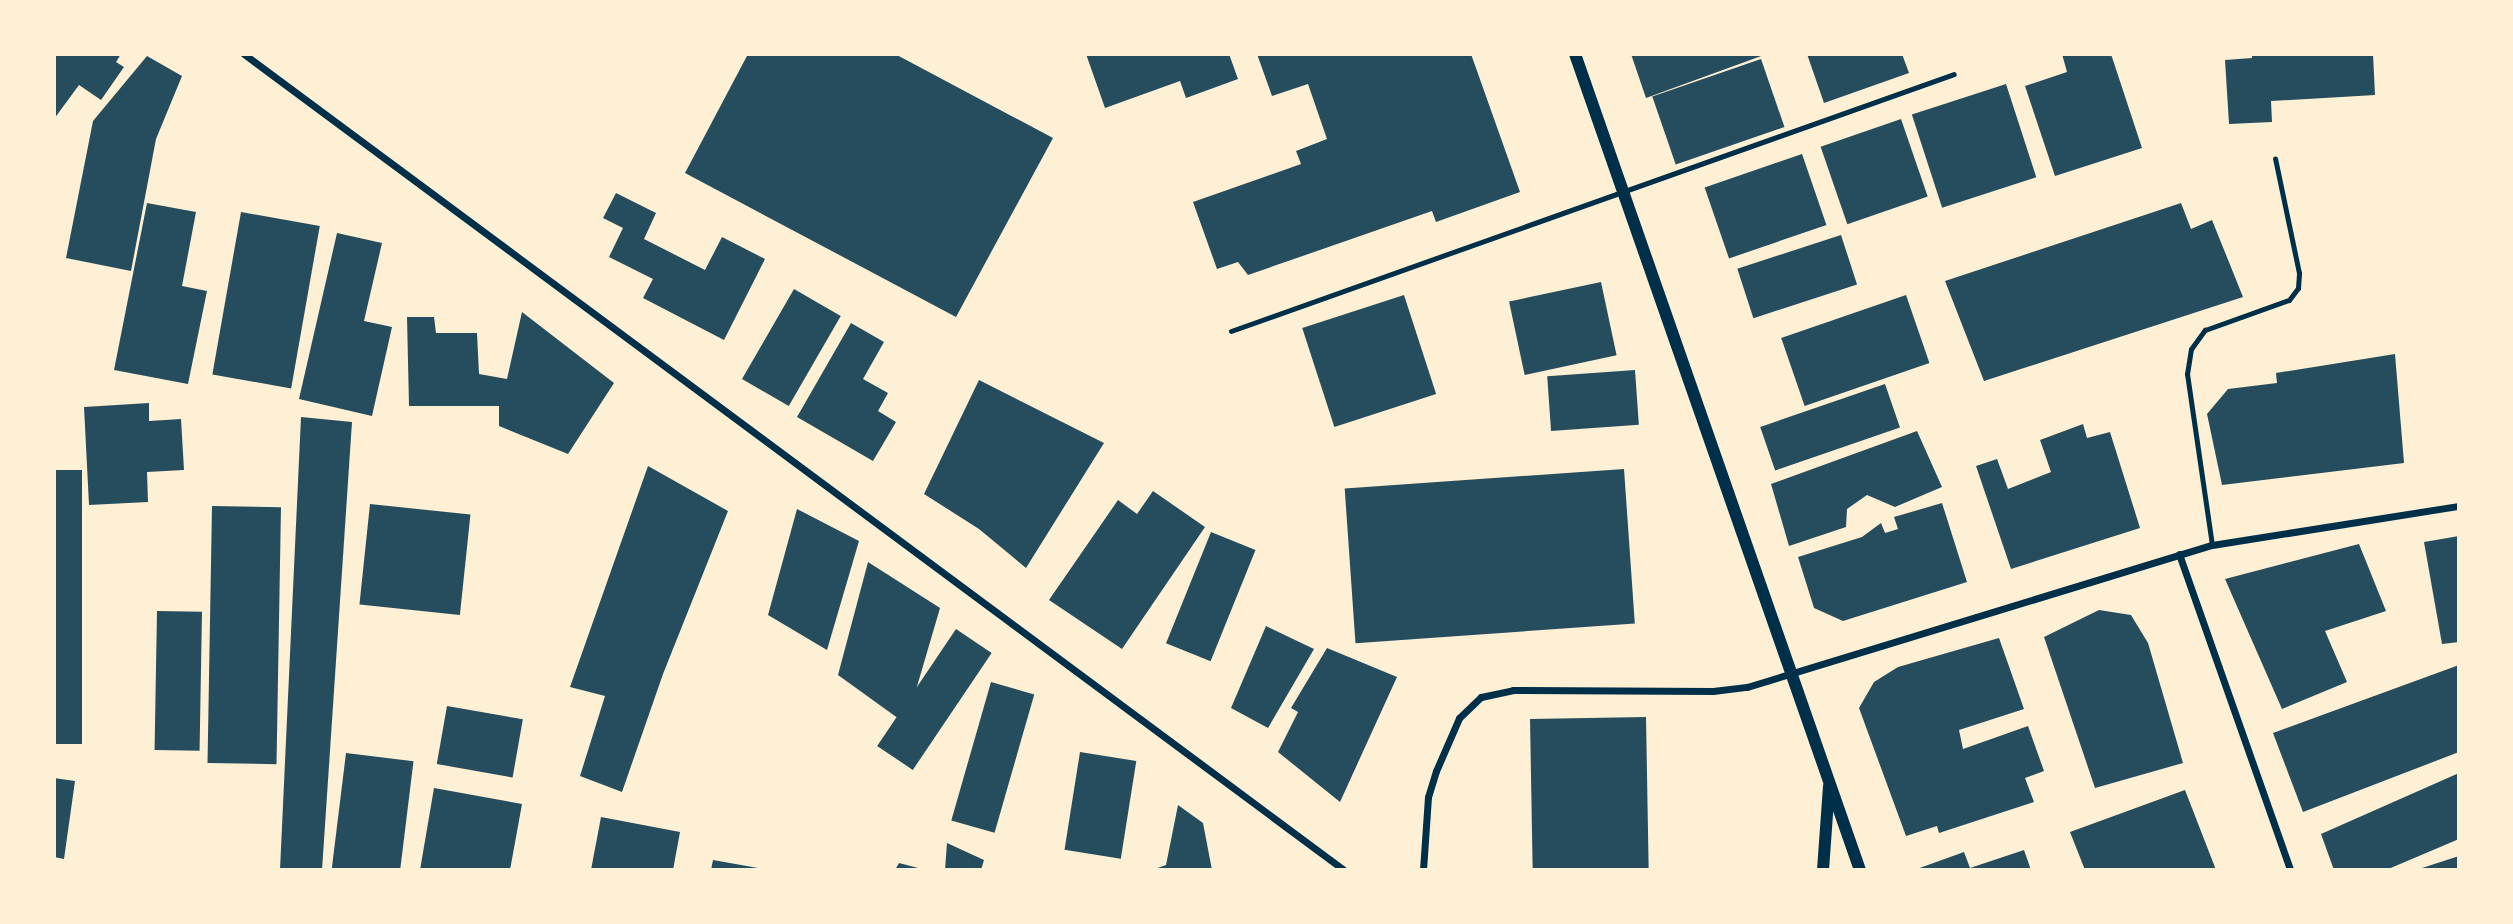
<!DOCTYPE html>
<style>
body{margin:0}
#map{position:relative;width:2513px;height:924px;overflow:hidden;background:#fdf0d5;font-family:Overpass,sans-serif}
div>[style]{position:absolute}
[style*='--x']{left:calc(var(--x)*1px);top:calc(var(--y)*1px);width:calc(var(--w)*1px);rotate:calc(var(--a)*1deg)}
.building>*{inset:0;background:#264d5e;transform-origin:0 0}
.service>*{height:5px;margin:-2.5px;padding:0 2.5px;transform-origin:2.5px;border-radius:2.5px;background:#003049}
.minor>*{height:7px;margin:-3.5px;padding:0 3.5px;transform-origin:3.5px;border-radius:3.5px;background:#003049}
.tertiary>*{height:12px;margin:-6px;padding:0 6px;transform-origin:6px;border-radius:6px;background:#003049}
span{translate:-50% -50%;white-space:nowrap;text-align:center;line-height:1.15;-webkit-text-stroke:7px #fdf0d5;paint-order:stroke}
.frame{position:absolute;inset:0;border:56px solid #fdf0d5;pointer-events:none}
</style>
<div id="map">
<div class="building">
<div style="clip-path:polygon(54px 54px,121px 54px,116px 62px,124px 67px,101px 100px,79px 85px,54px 119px)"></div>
<div style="clip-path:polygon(748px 54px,895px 54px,1053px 138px,956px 317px,685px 173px)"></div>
<div style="clip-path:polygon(1086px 54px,1229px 54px,1238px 79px,1186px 98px,1180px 81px,1105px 108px)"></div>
<div style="clip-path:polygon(1257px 54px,1471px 54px,1520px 192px,1436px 222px,1432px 211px,1248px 275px,1238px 262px,1217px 269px,1193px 202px,1301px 164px,1296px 151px,1327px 139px,1308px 84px,1272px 96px)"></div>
<div style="clip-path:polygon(1631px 54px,1764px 54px,1764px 55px,1646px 98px)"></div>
<div style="clip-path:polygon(1807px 54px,1902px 54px,1909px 73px,1824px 103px)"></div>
<div style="clip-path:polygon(2062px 54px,2111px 54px,2142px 148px,2055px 176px,2025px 86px,2067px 72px)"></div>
<div style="clip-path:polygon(2252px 54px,2373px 54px,2375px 95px,2271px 101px,2272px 122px,2229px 124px,2225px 60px,2252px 58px)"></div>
<div style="clip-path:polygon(147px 56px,182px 76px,156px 139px,131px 271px,66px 258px,93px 121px)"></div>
<div style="left:1761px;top:59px;width:72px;height:115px;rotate:71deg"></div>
<div style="left:2006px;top:84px;width:98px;height:99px;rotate:72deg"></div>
<div style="left:1901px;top:119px;width:82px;height:85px;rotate:71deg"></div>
<div style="left:1802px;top:154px;width:75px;height:103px;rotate:71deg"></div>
<div style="clip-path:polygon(616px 193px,656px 213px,644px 239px,705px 270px,722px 237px,765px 259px,724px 340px,643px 298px,653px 279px,609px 257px,623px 228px,603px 218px)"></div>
<div style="clip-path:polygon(147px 203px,196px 212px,182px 286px,207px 291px,188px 384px,114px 370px)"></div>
<div style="clip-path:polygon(2181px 203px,2191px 229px,2212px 220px,2243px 297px,1984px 381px,1945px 281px)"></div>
<div style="left:241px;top:212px;width:80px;height:165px;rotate:10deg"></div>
<div style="clip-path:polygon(337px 233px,382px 243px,364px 321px,392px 327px,372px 416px,299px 399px)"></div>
<div style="left:1841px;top:235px;width:52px;height:109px;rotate:72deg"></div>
<div style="left:1601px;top:282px;width:75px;height:94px;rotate:78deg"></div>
<div style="left:794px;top:289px;width:54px;height:104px;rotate:30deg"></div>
<div style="left:1404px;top:295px;width:104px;height:107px;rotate:72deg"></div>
<div style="left:1906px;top:295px;width:72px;height:132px;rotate:71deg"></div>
<div style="clip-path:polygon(522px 312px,614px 383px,568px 454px,499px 426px,499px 406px,409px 406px,407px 317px,434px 317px,436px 333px,477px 333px,479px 374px,507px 379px)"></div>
<div style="clip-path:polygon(851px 323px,884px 342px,863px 379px,888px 393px,878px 411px,896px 422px,873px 461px,797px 417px)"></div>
<div style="clip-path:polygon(2395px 354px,2404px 463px,2222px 485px,2207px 414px,2228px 389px,2277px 383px,2276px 373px)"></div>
<div style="left:1635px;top:370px;width:55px;height:88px;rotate:86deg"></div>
<div style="clip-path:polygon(979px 380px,1104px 443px,1026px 568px,979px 529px,924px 494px)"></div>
<div style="left:1885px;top:384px;width:46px;height:132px;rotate:71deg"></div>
<div style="clip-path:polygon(149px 403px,149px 421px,181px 419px,184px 470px,147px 472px,148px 502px,89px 505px,84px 407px)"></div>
<div style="clip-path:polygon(301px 417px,352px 422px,322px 870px,280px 870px)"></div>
<div style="clip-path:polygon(2083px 424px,2087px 438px,2110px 432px,2140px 528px,2011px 569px,1976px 466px,1997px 459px,2008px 489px,2051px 472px,2040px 440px)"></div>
<div style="clip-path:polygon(1917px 431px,1942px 487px,1895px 507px,1867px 495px,1847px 509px,1846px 527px,1789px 546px,1771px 484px)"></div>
<div style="clip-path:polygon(648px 466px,728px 511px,663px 674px,622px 792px,580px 776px,605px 696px,570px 687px)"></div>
<div style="left:1624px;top:469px;width:155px;height:280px;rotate:86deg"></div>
<div style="left:54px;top:470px;width:28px;height:274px"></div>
<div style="clip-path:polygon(1153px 491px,1205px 527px,1122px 649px,1049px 600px,1118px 500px,1137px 514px)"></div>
<div style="clip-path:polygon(1942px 503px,1967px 582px,1843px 621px,1814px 608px,1798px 557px,1862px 537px,1881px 523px,1885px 533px,1898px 529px,1894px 517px)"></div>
<div style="left:370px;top:504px;width:101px;height:101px;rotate:6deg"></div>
<div style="left:212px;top:506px;width:69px;height:257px;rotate:1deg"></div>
<div style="clip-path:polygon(797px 509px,859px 541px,827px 650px,768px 615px)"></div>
<div style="left:1211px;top:532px;width:48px;height:120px;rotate:22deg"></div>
<div style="clip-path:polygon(2459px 536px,2459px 642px,2442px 644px,2424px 542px)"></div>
<div style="clip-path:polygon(2359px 544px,2386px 611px,2325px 631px,2347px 682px,2282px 709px,2225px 579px)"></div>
<div style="clip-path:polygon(868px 562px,940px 608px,906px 724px,838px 675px)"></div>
<div style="clip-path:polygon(2099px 610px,2131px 615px,2148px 643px,2183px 763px,2095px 788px,2044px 637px)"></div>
<div style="left:157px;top:611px;width:45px;height:139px;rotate:1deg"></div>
<div style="clip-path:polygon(1266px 626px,1314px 649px,1268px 728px,1231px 708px)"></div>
<div style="left:956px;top:629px;width:43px;height:141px;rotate:34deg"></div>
<div style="clip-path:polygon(1999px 638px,2024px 709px,1959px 730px,1963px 749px,2028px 726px,2044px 771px,2025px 778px,2034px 802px,1939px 833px,1937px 826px,1906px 836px,1859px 708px,1874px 682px,1898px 667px)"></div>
<div style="clip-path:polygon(1327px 648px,1397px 677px,1340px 802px,1278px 752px,1298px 712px,1291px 708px)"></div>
<div style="clip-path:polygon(2459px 665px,2459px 752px,2303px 812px,2273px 733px)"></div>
<div style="left:991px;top:682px;width:45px;height:144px;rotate:16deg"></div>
<div style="left:447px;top:706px;width:77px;height:59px;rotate:10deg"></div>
<div style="left:1646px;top:717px;width:153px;height:116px;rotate:89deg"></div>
<div style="left:1080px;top:752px;width:57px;height:99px;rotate:9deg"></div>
<div style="left:346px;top:753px;width:68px;height:118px;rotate:7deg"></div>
<div style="clip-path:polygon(2459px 773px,2459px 839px,2386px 870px,2334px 870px,2321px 834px)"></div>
<div style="clip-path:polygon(54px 778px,75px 781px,64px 859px,54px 857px)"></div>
<div style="clip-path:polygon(434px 788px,522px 804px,510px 870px,420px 870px)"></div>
<div style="clip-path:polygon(2185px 790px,2216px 870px,2085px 870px,2070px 832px)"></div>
<div style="clip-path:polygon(1178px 805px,1203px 823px,1212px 870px,1152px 870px,1166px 865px)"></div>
<div style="clip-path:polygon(601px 817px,680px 832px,673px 870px,591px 870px)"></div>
<div style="clip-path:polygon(947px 843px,984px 860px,981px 870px,945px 870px)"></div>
<div style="clip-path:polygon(2024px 850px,2031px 870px,1914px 870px,1964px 852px,1970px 868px)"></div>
<div style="clip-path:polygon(2459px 856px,2459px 870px,2419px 870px,2419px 869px)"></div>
<div style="clip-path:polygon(713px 860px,758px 868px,758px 870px,711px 870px)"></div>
<div style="clip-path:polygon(899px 863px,922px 869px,922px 870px,895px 870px)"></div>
</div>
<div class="service">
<div style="--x:1231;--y:331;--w:767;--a:-19.57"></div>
<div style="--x:2212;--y:545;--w:173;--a:-98.3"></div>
<div style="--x:2187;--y:374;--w:25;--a:-81"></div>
<div style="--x:2191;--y:349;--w:24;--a:-54"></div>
<div style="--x:2205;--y:330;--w:89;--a:-19.7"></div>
<div style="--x:2289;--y:300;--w:15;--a:-53"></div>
<div style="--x:2298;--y:288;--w:15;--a:-86"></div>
<div style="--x:2299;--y:273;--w:117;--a:-101.8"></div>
</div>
<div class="minor">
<div style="--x:244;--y:54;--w:1370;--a:36.57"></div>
<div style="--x:2179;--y:554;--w:335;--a:70.6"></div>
<div style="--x:1423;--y:870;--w:73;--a:-86.1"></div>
<div style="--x:1428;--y:797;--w:27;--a:-73"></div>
<div style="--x:1436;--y:771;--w:58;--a:-66.5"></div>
<div style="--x:1459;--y:718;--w:30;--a:-44"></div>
<div style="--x:1481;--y:697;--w:33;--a:-12"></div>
<div style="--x:1513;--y:690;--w:200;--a:0.3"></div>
<div style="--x:1713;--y:691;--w:34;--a:-7"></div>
<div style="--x:1747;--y:687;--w:486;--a:-17"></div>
<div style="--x:2212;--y:545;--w:250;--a:-9"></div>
</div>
<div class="tertiary">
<div style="--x:1575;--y:54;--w:864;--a:70.75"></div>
<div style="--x:1823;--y:870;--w:84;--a:-85.9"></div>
</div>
<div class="frame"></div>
</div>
